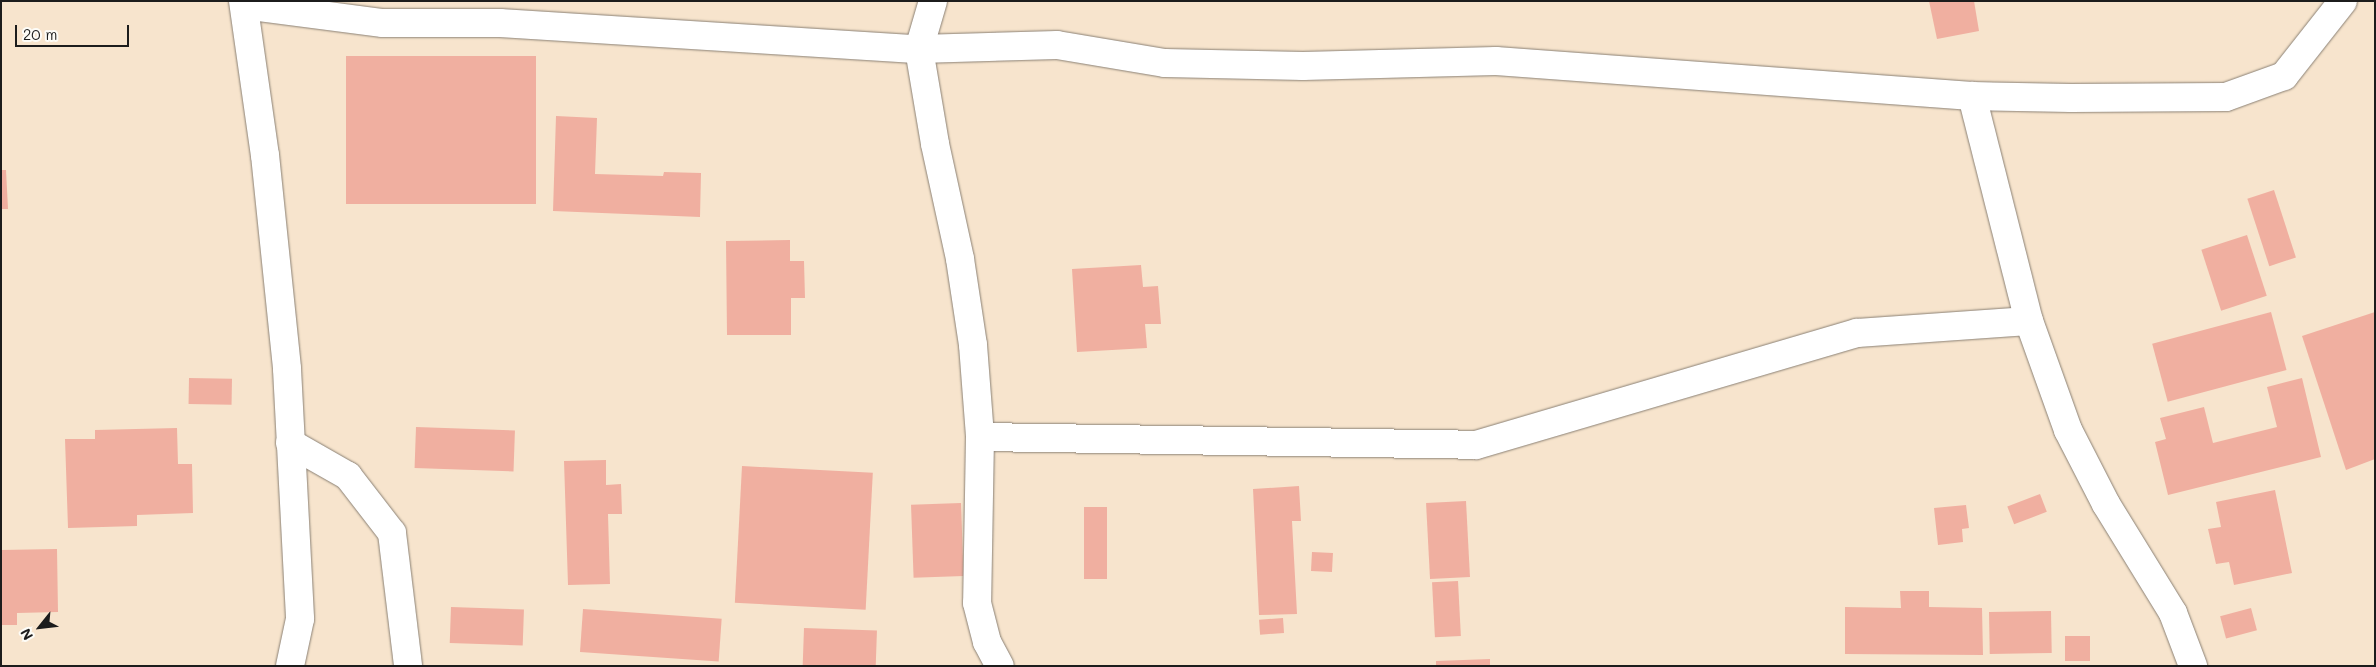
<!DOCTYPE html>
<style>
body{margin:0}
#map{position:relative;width:2376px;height:667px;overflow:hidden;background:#f7e4cd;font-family:Mali,sans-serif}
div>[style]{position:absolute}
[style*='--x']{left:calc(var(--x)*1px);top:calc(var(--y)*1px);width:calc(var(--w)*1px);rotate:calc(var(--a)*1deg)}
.building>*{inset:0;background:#f0afa0;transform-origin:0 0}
.roads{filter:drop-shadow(0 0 1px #8a8074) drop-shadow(0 0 1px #8a8074)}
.minor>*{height:28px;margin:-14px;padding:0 14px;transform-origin:14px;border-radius:14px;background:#fff}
span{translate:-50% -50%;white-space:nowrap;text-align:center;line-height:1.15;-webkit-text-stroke:4px #fdfcf7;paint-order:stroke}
.frame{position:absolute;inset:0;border:2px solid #1c1c1c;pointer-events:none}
.north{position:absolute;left:15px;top:602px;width:50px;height:50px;-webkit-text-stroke:4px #fdfcf7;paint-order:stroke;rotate:241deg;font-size:14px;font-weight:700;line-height:20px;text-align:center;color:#1c1c1c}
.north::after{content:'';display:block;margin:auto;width:18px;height:22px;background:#1c1c1c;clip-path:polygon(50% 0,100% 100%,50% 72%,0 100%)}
.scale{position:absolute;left:15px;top:25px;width:114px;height:22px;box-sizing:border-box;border:2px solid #1c1c1c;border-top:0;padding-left:6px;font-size:15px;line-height:18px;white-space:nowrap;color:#1c1c1c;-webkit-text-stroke:4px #fdfcf7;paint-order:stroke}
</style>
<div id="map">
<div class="building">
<div style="clip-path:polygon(1929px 1px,1974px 1px,1979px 31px,1937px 39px)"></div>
<div style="left:346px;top:56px;width:190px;height:148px"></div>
<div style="clip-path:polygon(556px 116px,597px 118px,595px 174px,663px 176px,664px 172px,701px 173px,700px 217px,553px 211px)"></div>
<div style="clip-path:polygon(1px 170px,6px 170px,8px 209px,1px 209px)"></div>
<div style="left:2274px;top:190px;width:71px;height:28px;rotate:72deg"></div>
<div style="left:2247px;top:235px;width:64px;height:48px;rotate:72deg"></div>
<div style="clip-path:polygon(790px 240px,790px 261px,804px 261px,805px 298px,791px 298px,791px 335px,727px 335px,726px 241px)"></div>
<div style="clip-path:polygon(1141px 265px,1143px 287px,1158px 286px,1161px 324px,1145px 324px,1147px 348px,1077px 352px,1072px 269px)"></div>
<div style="left:2271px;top:312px;width:60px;height:123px;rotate:75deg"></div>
<div style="clip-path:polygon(2375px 312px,2375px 459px,2346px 470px,2302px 336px)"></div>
<div style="left:189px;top:378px;width:43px;height:26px;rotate:1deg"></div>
<div style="clip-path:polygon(2302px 378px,2321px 457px,2168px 495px,2155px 442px,2166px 439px,2160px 418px,2204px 407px,2213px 443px,2277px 427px,2267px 387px)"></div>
<div style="left:416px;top:427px;width:99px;height:41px;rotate:2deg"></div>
<div style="clip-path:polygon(177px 428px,178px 464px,192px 464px,193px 513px,137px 515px,137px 526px,68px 528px,65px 439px,95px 439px,95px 430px)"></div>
<div style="clip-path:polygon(606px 460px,606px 485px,621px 484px,622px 514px,608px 514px,610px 584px,568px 585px,564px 461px)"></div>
<div style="left:742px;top:466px;width:131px;height:137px;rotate:3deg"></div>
<div style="clip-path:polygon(1299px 486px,1301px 521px,1292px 521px,1297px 614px,1259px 615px,1253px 489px)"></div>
<div style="clip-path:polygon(2275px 490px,2292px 573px,2234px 585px,2229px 562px,2216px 564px,2208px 529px,2221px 527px,2216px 502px)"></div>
<div style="left:2040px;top:494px;width:19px;height:35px;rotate:69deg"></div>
<div style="left:1466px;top:501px;width:76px;height:40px;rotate:87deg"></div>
<div style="left:961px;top:503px;width:73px;height:50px;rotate:88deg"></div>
<div style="clip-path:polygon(1966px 505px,1969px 528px,1962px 529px,1963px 542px,1938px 545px,1934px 508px)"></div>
<div style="left:1084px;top:507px;width:23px;height:72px"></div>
<div style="clip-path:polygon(57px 549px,58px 612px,17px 613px,17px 625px,1px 625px,1px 550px)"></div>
<div style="left:1312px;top:552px;width:21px;height:19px;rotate:3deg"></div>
<div style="left:1458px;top:581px;width:55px;height:26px;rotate:87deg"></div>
<div style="clip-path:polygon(1900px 591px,1929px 591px,1929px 607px,1982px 608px,1983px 655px,1845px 654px,1845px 607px,1901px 608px)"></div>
<div style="left:451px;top:607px;width:73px;height:36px;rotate:2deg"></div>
<div style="left:2251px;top:608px;width:23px;height:32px;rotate:75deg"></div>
<div style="left:583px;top:609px;width:139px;height:43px;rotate:4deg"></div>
<div style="left:2051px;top:611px;width:42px;height:62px;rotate:89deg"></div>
<div style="left:1283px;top:618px;width:15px;height:24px;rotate:86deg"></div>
<div style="left:804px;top:628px;width:73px;height:37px;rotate:2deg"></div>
<div style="left:2065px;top:636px;width:25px;height:25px"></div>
<div style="clip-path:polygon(1490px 659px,1490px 666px,1436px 666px,1436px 661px)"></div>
</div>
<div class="roads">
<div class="minor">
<div style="--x:243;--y:1;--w:156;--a:81.9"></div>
<div style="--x:265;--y:155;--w:215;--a:84.1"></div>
<div style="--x:287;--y:369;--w:250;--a:87"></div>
<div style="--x:300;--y:619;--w:48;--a:102"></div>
<div style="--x:933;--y:1;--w:50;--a:106.3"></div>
<div style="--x:919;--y:49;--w:96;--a:80.4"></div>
<div style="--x:935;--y:144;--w:118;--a:77.7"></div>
<div style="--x:960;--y:259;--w:87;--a:81.4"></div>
<div style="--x:973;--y:345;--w:92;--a:85.6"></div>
<div style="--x:980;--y:437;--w:166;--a:91"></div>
<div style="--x:977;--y:603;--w:40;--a:75.6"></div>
<div style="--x:987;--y:642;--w:27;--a:62"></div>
<div style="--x:244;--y:5;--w:140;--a:7.4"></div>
<div style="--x:383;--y:23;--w:117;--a:0"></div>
<div style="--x:500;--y:23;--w:420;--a:3.6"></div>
<div style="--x:919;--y:49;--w:138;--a:-1.7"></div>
<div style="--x:1057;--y:45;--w:109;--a:9.5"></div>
<div style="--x:1165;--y:63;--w:138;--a:1.2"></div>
<div style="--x:1303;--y:66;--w:193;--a:-1.5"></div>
<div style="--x:1496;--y:61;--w:477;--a:4.2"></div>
<div style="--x:1972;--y:96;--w:99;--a:1.2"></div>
<div style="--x:2071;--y:98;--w:155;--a:-0.4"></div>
<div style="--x:2226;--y:97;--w:62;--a:-19.9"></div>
<div style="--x:2284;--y:76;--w:95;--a:-51.8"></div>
<div style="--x:1972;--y:96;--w:232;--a:75.8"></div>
<div style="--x:2029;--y:321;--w:116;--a:70.3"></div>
<div style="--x:2068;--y:430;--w:83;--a:62.8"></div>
<div style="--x:2106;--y:504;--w:128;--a:58.4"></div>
<div style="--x:2173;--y:613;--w:57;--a:69.3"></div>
<div style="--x:980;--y:437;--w:496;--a:0.9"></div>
<div style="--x:1476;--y:445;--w:397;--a:-16.4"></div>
<div style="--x:1857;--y:333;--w:172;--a:-4"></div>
<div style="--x:290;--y:443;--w:67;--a:29.6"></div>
<div style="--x:348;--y:476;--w:72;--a:52.3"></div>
<div style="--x:392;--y:533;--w:134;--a:83.1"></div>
</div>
</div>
<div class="frame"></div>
<div class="north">N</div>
<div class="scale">20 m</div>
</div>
